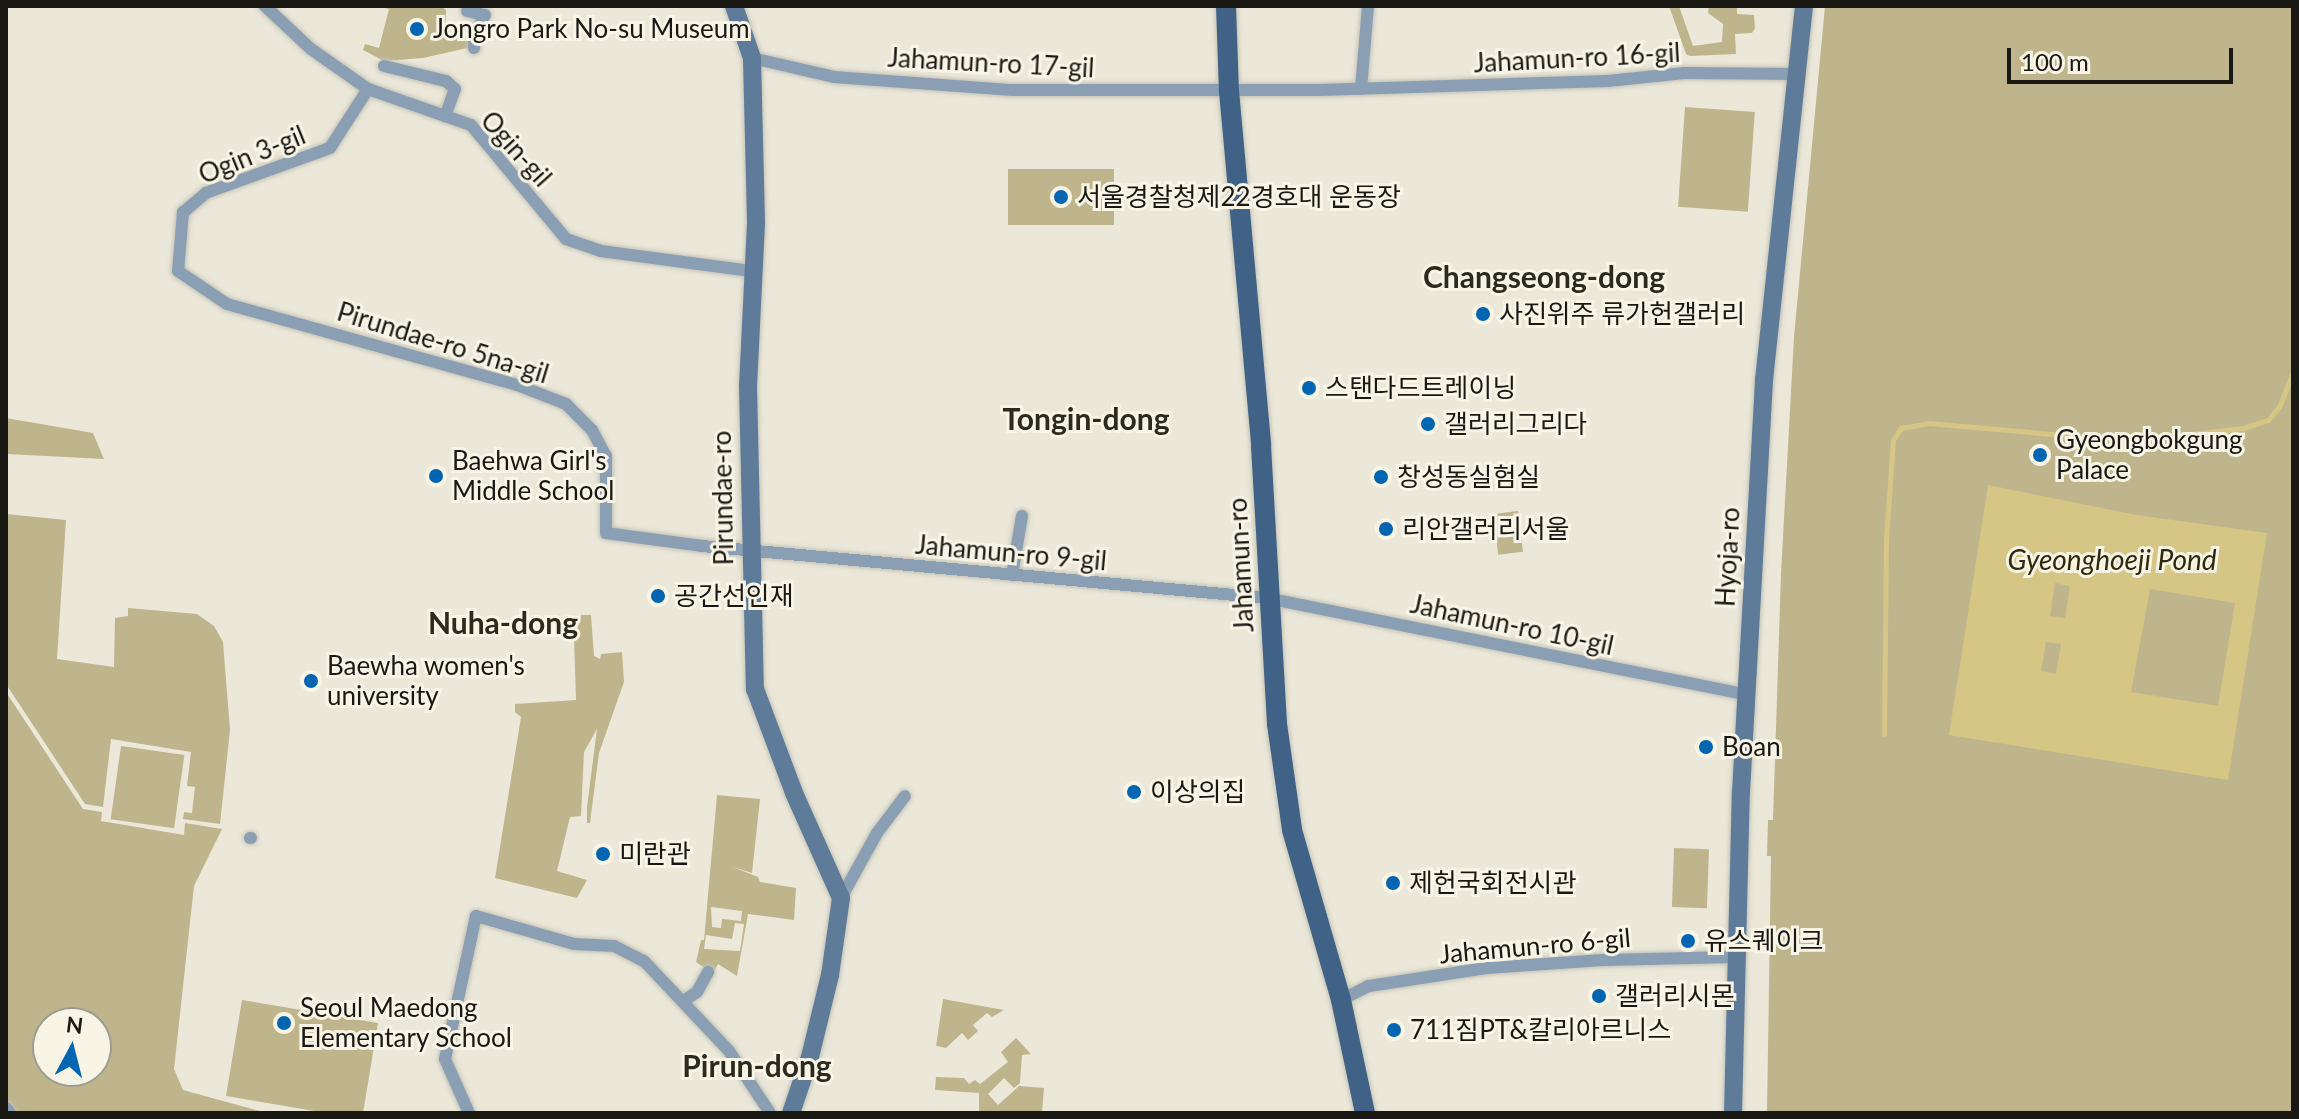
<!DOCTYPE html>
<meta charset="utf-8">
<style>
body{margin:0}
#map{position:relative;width:2299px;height:1119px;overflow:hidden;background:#ebe8da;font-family:Lato,"Noto Sans KR",sans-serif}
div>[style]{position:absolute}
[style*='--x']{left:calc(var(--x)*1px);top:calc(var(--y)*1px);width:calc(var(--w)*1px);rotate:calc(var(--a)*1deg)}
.green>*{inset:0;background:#bfb58c;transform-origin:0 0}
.water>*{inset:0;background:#d5c686}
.stream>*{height:5px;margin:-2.5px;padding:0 2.5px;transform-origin:2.5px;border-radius:2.5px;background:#d5c686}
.roads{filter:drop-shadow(0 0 2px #c5c3b6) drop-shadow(0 0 2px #c5c3b6)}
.street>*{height:12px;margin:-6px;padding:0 6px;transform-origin:6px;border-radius:6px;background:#8b9fb4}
.secondary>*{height:18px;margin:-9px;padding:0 9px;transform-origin:9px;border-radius:9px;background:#5f7b9a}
.primary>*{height:20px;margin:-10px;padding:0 10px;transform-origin:10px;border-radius:10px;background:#3f6286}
.dots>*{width:22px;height:22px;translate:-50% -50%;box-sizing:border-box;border:4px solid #f8f5e7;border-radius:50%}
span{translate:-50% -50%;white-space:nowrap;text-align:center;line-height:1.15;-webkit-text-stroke:6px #f8f5e7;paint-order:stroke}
.poi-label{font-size:26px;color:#191813}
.left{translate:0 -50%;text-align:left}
.street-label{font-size:26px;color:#191813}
.water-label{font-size:28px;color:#302a0c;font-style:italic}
.quarter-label{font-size:30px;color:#2c2a1f;font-weight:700}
.frame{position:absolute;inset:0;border:8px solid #191813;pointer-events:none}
.north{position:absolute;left:32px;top:1007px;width:80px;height:80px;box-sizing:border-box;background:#f8f5e7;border:2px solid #9f9d92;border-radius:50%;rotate:7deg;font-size:22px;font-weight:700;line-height:32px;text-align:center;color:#191813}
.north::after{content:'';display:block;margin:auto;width:28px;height:36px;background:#0165b1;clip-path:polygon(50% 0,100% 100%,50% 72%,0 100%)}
.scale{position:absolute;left:2007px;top:48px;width:226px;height:36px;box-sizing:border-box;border:4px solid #191813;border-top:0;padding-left:10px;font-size:24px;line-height:28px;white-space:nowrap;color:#191813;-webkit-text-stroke:6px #f8f5e7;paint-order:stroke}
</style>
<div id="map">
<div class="green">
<div style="clip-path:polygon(377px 6px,441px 6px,446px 10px,445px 35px,471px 38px,472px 47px,423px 58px,384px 61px,363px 50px,365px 44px,379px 48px,389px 9px)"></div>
<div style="clip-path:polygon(1669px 6px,1679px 6px,1693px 46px,1722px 42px,1723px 24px,1708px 13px,1709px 6px,1737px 6px,1737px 14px,1754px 15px,1755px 28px,1752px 33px,1735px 34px,1736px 54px,1690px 56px,1686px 54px)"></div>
<div style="clip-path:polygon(1825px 6px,2293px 6px,2293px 1113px,1767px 1113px,1771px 856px,1767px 856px,1768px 820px,1773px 820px,1781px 573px,1794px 337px)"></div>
<div style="left:1685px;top:107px;width:70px;height:100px;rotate:4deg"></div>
<div style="left:1114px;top:169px;width:56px;height:106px;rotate:90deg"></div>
<div style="clip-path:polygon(6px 418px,93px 433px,104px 459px,6px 454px)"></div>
<div style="left:1518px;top:511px;width:41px;height:25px;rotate:83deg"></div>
<div style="clip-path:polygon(6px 514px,66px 520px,57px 659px,114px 667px,115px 618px,128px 616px,128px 608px,197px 614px,214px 626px,223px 642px,230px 730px,220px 824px,183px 819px,184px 812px,192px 813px,195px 787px,187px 786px,191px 752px,111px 739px,103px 807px,85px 804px,6px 684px)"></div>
<div style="clip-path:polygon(581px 615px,591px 615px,594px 656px,600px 659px,601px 654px,622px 652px,624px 682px,599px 753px,590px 823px,587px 823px,587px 807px,597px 729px,584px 752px,581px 816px,570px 817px,557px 871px,587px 880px,577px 898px,495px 878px,521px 717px,515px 712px,515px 704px,576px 700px,574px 638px)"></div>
<div style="clip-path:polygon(evenodd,6px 692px,83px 809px,102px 812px,101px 821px,184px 835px,185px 823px,222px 829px,194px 886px,174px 1069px,183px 1090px,267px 1113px,6px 1113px,6px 692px,48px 1023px,96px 1023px,96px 1071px,48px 1071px,48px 1023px)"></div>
<div style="left:121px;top:746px;width:64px;height:74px;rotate:8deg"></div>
<div style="clip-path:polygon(evenodd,717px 795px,760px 799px,752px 873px,733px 867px,758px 877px,760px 882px,796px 888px,794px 920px,748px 914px,737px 976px,718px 964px,713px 973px,696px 962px,701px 940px,704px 940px,717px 795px,711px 907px,742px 911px,741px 921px,722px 919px,721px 928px,712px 927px,711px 907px,717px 795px,735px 923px,744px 924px,740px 951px,704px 949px,706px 935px,732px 939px,735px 923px)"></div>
<div style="left:1674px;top:848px;width:35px;height:59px;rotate:2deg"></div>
<div style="clip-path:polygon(943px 999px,1004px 1010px,992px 1017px,987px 1013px,973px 1025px,978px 1031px,968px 1040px,962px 1033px,946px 1048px,936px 1046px)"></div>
<div style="clip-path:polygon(242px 1000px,378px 1023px,363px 1113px,326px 1113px,226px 1096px)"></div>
<div style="clip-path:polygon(1016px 1038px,1031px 1054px,1022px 1055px,1020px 1083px,1014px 1088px,1004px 1078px,988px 1094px,998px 1105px,1019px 1086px,1044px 1088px,1042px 1113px,979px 1113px,979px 1093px,935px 1090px,936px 1077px,964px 1078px,969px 1084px,975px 1080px,980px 1084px,1008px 1062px,1001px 1052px)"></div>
</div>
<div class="water">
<div style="clip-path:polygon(evenodd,1988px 485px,2136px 515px,2267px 533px,2228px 780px,1949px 735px,1988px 485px,2055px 583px,2070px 586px,2065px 618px,2050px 616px,2055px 583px,1988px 485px,2150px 589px,2235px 603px,2218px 706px,2131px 692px,2150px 589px,1988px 485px,2046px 642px,2061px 644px,2056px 674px,2041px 671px,2046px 642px)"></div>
</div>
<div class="stream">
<div style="--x:1884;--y:734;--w:194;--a:-89.4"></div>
<div style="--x:1886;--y:540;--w:100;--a:-86"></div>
<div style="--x:1893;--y:440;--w:14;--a:-56"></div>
<div style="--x:1901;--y:428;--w:28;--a:-10"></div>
<div style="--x:1929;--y:423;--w:204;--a:5.1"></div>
<div style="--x:2132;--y:441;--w:112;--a:-6.7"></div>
<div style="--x:2243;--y:428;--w:26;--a:-18"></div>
<div style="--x:2268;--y:420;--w:17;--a:-50"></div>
<div style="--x:2279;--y:407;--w:38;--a:-68"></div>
</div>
<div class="roads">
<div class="street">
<div style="--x:265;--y:6;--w:63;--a:43.1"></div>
<div style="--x:311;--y:49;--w:70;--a:35.1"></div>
<div style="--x:368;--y:89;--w:109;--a:19.3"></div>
<div style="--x:471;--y:125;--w:148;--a:50.2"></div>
<div style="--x:566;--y:239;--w:37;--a:19"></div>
<div style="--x:601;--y:251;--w:151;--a:7.6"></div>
<div style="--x:467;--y:11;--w:18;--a:13"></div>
<div style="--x:485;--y:15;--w:21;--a:118"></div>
<div style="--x:475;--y:34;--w:14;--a:94"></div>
<div style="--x:752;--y:58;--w:84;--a:13"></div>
<div style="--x:834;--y:77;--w:179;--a:4.2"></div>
<div style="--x:1013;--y:90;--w:306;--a:0"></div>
<div style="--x:1319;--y:90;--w:289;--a:-1.8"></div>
<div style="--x:1608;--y:81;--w:77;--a:-5.9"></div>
<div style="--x:1685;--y:73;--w:111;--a:0.5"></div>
<div style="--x:384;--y:66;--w:64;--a:13.6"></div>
<div style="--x:446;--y:81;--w:12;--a:42"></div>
<div style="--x:455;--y:89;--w:29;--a:110"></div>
<div style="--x:368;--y:89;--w:70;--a:122.8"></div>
<div style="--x:330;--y:148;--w:132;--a:160.1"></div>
<div style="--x:206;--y:193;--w:30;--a:140"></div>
<div style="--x:183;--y:212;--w:59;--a:94.8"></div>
<div style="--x:178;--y:271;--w:59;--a:34"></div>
<div style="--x:227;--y:304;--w:301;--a:15.6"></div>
<div style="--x:517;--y:385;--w:53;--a:21.2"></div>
<div style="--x:566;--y:404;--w:37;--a:45"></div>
<div style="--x:592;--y:430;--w:30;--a:62"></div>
<div style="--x:606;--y:456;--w:77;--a:90"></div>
<div style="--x:606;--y:533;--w:97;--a:7.7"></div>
<div style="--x:702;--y:546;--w:567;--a:5.26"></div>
<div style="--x:1267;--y:598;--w:491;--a:11.4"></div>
<div style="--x:1361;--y:89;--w:83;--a:-85.2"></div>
<div style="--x:1012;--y:575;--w:60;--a:-80.4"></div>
<div style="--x:250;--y:838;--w:1;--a:0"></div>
<div style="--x:841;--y:898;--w:74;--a:-61"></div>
<div style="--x:877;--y:833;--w:46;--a:-52.9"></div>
<div style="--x:685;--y:1000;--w:14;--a:-34"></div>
<div style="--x:697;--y:992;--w:23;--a:-61"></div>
<div style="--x:1341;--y:1000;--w:31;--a:-27"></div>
<div style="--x:1369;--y:986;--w:119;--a:-8.7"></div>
<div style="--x:1487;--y:968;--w:116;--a:-3.9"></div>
<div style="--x:1603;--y:960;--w:133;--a:-1.3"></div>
<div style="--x:6;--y:1108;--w:6;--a:51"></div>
<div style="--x:469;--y:1113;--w:59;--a:-114"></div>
<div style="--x:445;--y:1059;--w:146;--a:-77.8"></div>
<div style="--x:476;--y:916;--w:102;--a:15.9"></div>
<div style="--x:574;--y:944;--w:40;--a:2.9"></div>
<div style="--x:614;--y:946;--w:34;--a:27"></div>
<div style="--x:644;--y:961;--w:124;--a:46.6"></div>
<div style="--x:729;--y:1051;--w:74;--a:56.5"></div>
</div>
<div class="secondary">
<div style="--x:734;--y:6;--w:55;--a:70.9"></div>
<div style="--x:752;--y:58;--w:165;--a:88.6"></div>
<div style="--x:756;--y:223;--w:163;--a:92.8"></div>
<div style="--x:748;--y:386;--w:303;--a:88.7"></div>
<div style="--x:755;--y:689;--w:111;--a:69.4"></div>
<div style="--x:794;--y:793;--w:115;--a:65.9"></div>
<div style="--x:841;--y:898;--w:78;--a:98.1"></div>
<div style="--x:830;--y:975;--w:84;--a:103.7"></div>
<div style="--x:810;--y:1057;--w:59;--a:108.7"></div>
<div style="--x:1733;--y:1113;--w:321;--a:-88.6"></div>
<div style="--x:1741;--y:792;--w:413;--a:-86.8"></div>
<div style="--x:1764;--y:380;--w:376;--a:-83.9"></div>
</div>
<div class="primary">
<div style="--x:1226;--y:6;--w:85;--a:88"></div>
<div style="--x:1229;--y:91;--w:356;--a:84.8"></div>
<div style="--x:1261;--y:446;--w:278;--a:86.7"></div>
<div style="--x:1277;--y:724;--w:107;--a:81.9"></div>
<div style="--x:1292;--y:830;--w:177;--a:73.9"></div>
<div style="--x:1341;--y:1000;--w:116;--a:78"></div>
</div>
</div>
<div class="dots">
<div style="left:417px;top:29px;background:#0165b1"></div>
<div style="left:1061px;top:197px;background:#0165b1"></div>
<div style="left:1483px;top:314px;background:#0165b1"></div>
<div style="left:1309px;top:388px;background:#0165b1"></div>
<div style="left:1428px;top:424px;background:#0165b1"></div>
<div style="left:2040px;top:455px;background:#0165b1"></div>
<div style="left:436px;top:476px;background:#0165b1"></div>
<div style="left:1381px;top:477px;background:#0165b1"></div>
<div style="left:1386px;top:529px;background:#0165b1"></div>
<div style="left:658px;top:596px;background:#0165b1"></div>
<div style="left:311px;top:681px;background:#0165b1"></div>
<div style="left:1706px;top:747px;background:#0165b1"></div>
<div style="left:1134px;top:792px;background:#0165b1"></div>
<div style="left:603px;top:854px;background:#0165b1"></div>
<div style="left:1393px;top:883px;background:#0165b1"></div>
<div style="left:1688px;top:941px;background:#0165b1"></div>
<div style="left:1599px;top:996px;background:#0165b1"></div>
<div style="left:284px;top:1023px;background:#0165b1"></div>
<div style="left:1394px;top:1030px;background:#0165b1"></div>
</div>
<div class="poi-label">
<span class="left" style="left:433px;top:29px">Jongro Park No-su Museum</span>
<span class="left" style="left:1077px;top:197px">서울경찰청제22경호대 운동장</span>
<span class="left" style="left:1499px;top:314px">사진위주 류가헌갤러리</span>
<span class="left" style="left:1325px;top:388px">스탠다드트레이닝</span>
<span class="left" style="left:1444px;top:424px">갤러리그리다</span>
<span class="left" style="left:2056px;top:455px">Gyeongbokgung<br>Palace</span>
<span class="left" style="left:452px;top:476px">Baehwa Girl's<br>Middle School</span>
<span class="left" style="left:1397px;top:477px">창성동실험실</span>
<span class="left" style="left:1402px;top:529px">리안갤러리서울</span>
<span class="left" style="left:674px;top:596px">공간선인재</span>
<span class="left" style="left:327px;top:681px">Baewha women's<br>university</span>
<span class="left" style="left:1722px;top:747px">Boan</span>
<span class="left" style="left:1150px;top:792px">이상의집</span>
<span class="left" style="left:619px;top:854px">미란관</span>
<span class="left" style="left:1409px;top:883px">제헌국회전시관</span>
<span class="left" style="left:1704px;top:941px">유스퀘이크</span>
<span class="left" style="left:1615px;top:996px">갤러리시몬</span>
<span class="left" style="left:300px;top:1023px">Seoul Maedong<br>Elementary School</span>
<span class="left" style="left:1410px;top:1030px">711짐PT&amp;칼리아르니스</span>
</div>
<div class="street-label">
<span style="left:1577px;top:58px;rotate:-3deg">Jahamun-ro 16-gil</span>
<span style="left:991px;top:63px;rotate:3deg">Jahamun-ro 17-gil</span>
<span style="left:516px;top:149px;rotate:48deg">Ogin-gil</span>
<span style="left:252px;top:155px;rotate:-22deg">Ogin 3-gil</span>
<span style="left:443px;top:343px;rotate:17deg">Pirundae-ro 5na-gil</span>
<span style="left:723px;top:498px;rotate:-91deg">Pirundae-ro</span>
<span style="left:1011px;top:553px;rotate:5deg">Jahamun-ro 9-gil</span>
<span style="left:1728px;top:557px;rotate:-87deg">Hyoja-ro</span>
<span style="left:1241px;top:565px;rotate:-93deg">Jahamun-ro</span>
<span style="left:1512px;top:625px;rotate:12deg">Jahamun-ro 10-gil</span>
<span style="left:1535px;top:946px;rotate:-5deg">Jahamun-ro 6-gil</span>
</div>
<div class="water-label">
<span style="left:2112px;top:559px">Gyeonghoeji Pond</span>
</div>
<div class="quarter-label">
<span style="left:1544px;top:276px">Changseong-dong</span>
<span style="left:1086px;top:418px">Tongin-dong</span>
<span style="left:503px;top:622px">Nuha-dong</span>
<span style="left:757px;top:1065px">Pirun-dong</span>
</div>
<div class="frame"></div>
<div class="north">N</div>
<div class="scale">100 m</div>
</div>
